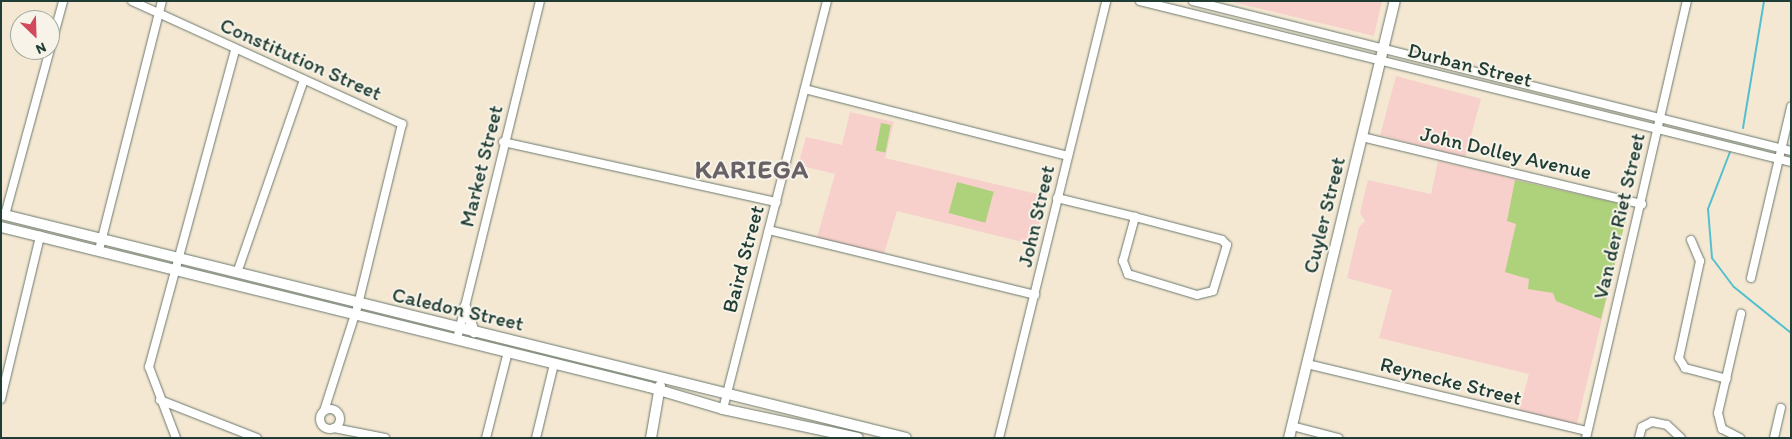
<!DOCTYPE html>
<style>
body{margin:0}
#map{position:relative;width:1792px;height:439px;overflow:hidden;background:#f4e8d3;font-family:Itim,sans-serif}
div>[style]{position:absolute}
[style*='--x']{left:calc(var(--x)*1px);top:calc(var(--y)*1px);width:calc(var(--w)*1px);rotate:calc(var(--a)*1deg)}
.built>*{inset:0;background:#f7d0cb;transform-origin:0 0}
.green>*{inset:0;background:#aed27c;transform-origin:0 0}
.stream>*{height:2px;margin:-1px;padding:0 1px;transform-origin:1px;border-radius:1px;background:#54c0cf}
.roads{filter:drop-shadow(0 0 1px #6a796c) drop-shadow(0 0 1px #6a796c)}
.minor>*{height:8px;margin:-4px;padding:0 4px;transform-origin:4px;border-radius:4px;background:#fff}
.minor>.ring{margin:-4px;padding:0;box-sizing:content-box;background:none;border:8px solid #fff;border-radius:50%}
.major>*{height:10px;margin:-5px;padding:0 5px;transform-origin:5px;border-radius:5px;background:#fff}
span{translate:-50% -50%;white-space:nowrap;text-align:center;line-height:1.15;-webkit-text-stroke:4px #f7f3e8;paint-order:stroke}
.street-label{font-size:21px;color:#1f3d34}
.district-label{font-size:26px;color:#686166;font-weight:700;letter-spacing:1px}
.frame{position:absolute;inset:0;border:2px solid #1f3d34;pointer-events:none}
.north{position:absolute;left:10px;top:10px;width:50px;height:50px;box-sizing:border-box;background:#f7f3e8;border:1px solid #a1aaa0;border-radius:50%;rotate:156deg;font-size:14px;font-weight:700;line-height:20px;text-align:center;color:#1f3d34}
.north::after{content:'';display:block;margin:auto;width:18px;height:22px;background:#d1495b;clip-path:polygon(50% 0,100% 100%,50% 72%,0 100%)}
</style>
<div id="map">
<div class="built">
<div style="clip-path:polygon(1228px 1px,1382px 1px,1374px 36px)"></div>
<div style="left:1396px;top:76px;width:88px;height:61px;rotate:15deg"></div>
<div style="clip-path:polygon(850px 112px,894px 122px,885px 158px,1046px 196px,1034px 245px,897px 211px,883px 257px,816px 241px,835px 174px,798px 165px,806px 137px,842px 145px)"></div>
<div style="clip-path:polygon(1438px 161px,1629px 206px,1576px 428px,1518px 415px,1529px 374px,1379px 338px,1392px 290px,1347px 278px,1359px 227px,1365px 221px,1360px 213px,1368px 180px,1431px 194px)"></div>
</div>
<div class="green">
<div style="left:881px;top:123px;width:10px;height:28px;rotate:11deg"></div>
<div style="clip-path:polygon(1515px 180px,1629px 206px,1601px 319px,1556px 301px,1553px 293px,1528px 289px,1529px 279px,1505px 272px,1516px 224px,1507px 221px)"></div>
<div style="left:957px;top:182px;width:38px;height:32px;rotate:15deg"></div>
</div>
<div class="stream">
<div style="--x:1743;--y:128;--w:129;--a:-80.6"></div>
<div style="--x:1730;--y:152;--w:61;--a:111.1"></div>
<div style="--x:1708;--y:209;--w:49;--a:85.3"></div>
<div style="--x:1712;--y:258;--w:36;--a:53"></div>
<div style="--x:1734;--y:287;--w:73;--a:38.9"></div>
</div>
<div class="roads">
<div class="minor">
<div style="--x:132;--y:1;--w:297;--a:24.5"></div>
<div style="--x:402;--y:124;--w:186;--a:103.7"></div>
<div style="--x:358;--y:305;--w:111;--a:107.8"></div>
<div style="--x:1140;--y:1;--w:671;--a:13.89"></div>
<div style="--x:1193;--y:1;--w:617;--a:14.08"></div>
<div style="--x:805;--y:89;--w:271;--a:14.3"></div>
<div style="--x:1362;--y:137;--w:288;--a:13.5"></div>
<div style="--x:503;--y:142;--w:280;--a:12.4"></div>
<div style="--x:1057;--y:198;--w:80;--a:13.7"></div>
<div style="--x:1135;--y:217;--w:90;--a:14.8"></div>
<div style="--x:1222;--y:240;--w:7;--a:45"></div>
<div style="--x:1227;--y:245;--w:48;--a:106.9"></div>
<div style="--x:1213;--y:291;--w:16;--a:166"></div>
<div style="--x:1197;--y:295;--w:72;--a:-163.1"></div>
<div style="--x:1128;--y:274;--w:14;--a:-111"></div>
<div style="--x:1123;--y:261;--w:46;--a:-74.7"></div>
<div style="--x:5;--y:215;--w:222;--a:-74.8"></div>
<div style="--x:769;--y:230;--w:274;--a:13.7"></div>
<div style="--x:1691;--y:240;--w:23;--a:67"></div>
<div style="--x:1700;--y:261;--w:99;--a:102.2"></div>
<div style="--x:1679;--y:358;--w:12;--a:59"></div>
<div style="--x:1685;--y:368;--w:43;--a:14.7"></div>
<div style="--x:99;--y:250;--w:257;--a:-75.8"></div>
<div style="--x:237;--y:273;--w:204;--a:-70.9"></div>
<div style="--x:1751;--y:278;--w:176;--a:-76.8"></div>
<div style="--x:457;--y:339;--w:348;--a:-76.2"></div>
<div style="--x:1307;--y:364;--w:288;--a:13.5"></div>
<div style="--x:1;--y:399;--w:168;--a:-76.5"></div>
<div style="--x:160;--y:400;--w:104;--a:21.4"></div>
<div style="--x:723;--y:409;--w:421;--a:-75.7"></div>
<div class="ring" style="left:320px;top:409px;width:12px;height:12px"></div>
<div style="--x:1292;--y:426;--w:48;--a:14.6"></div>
<div style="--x:334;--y:428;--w:52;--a:11.1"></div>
<div style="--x:176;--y:438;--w:76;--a:-110.8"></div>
<div style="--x:149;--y:367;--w:328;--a:-74.8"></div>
<div style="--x:486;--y:438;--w:89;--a:-75.7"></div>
<div style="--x:536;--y:438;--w:76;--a:-76.3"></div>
<div style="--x:999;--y:438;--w:450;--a:-76.2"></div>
<div style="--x:1586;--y:438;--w:449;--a:-77"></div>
<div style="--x:1639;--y:438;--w:11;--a:-75"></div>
<div style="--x:1642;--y:427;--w:11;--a:-27"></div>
<div style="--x:1652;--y:422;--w:15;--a:11"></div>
<div style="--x:1667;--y:425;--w:19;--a:43"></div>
<div style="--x:1740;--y:438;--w:20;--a:-153"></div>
<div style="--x:1722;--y:429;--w:16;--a:-104"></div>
<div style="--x:1718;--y:413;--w:102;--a:-76.9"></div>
<div style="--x:1774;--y:438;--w:31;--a:-77"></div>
</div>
<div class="major">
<div style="--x:1;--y:214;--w:932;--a:13.9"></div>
<div style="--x:1;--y:227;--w:667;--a:13.87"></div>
<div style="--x:649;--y:387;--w:77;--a:16.6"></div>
<div style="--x:723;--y:409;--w:138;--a:12.1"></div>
<div style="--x:465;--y:307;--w:27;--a:70"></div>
<div style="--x:651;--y:438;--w:53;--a:-80.2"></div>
<div style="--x:1289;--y:438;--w:450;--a:-76.4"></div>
</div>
</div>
<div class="street-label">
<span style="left:301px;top:59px;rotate:24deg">Constitution Street</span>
<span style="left:1470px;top:65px;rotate:14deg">Durban Street</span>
<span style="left:1506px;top:153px;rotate:13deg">John Dolley Avenue</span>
<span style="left:481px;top:166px;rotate:-76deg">Market Street</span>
<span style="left:1324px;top:215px;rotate:-76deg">Cuyler Street</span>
<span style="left:1036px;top:216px;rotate:-77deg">John Street</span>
<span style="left:1619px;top:216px;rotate:-77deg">Van der Riet Street</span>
<span style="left:743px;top:259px;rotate:-75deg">Baird Street</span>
<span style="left:458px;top:309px;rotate:13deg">Caledon Street</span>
<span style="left:1451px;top:381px;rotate:14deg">Reynecke Street</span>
</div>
<div class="district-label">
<span style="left:752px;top:170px">KARIEGA</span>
</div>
<div class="frame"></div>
<div class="north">N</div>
</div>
